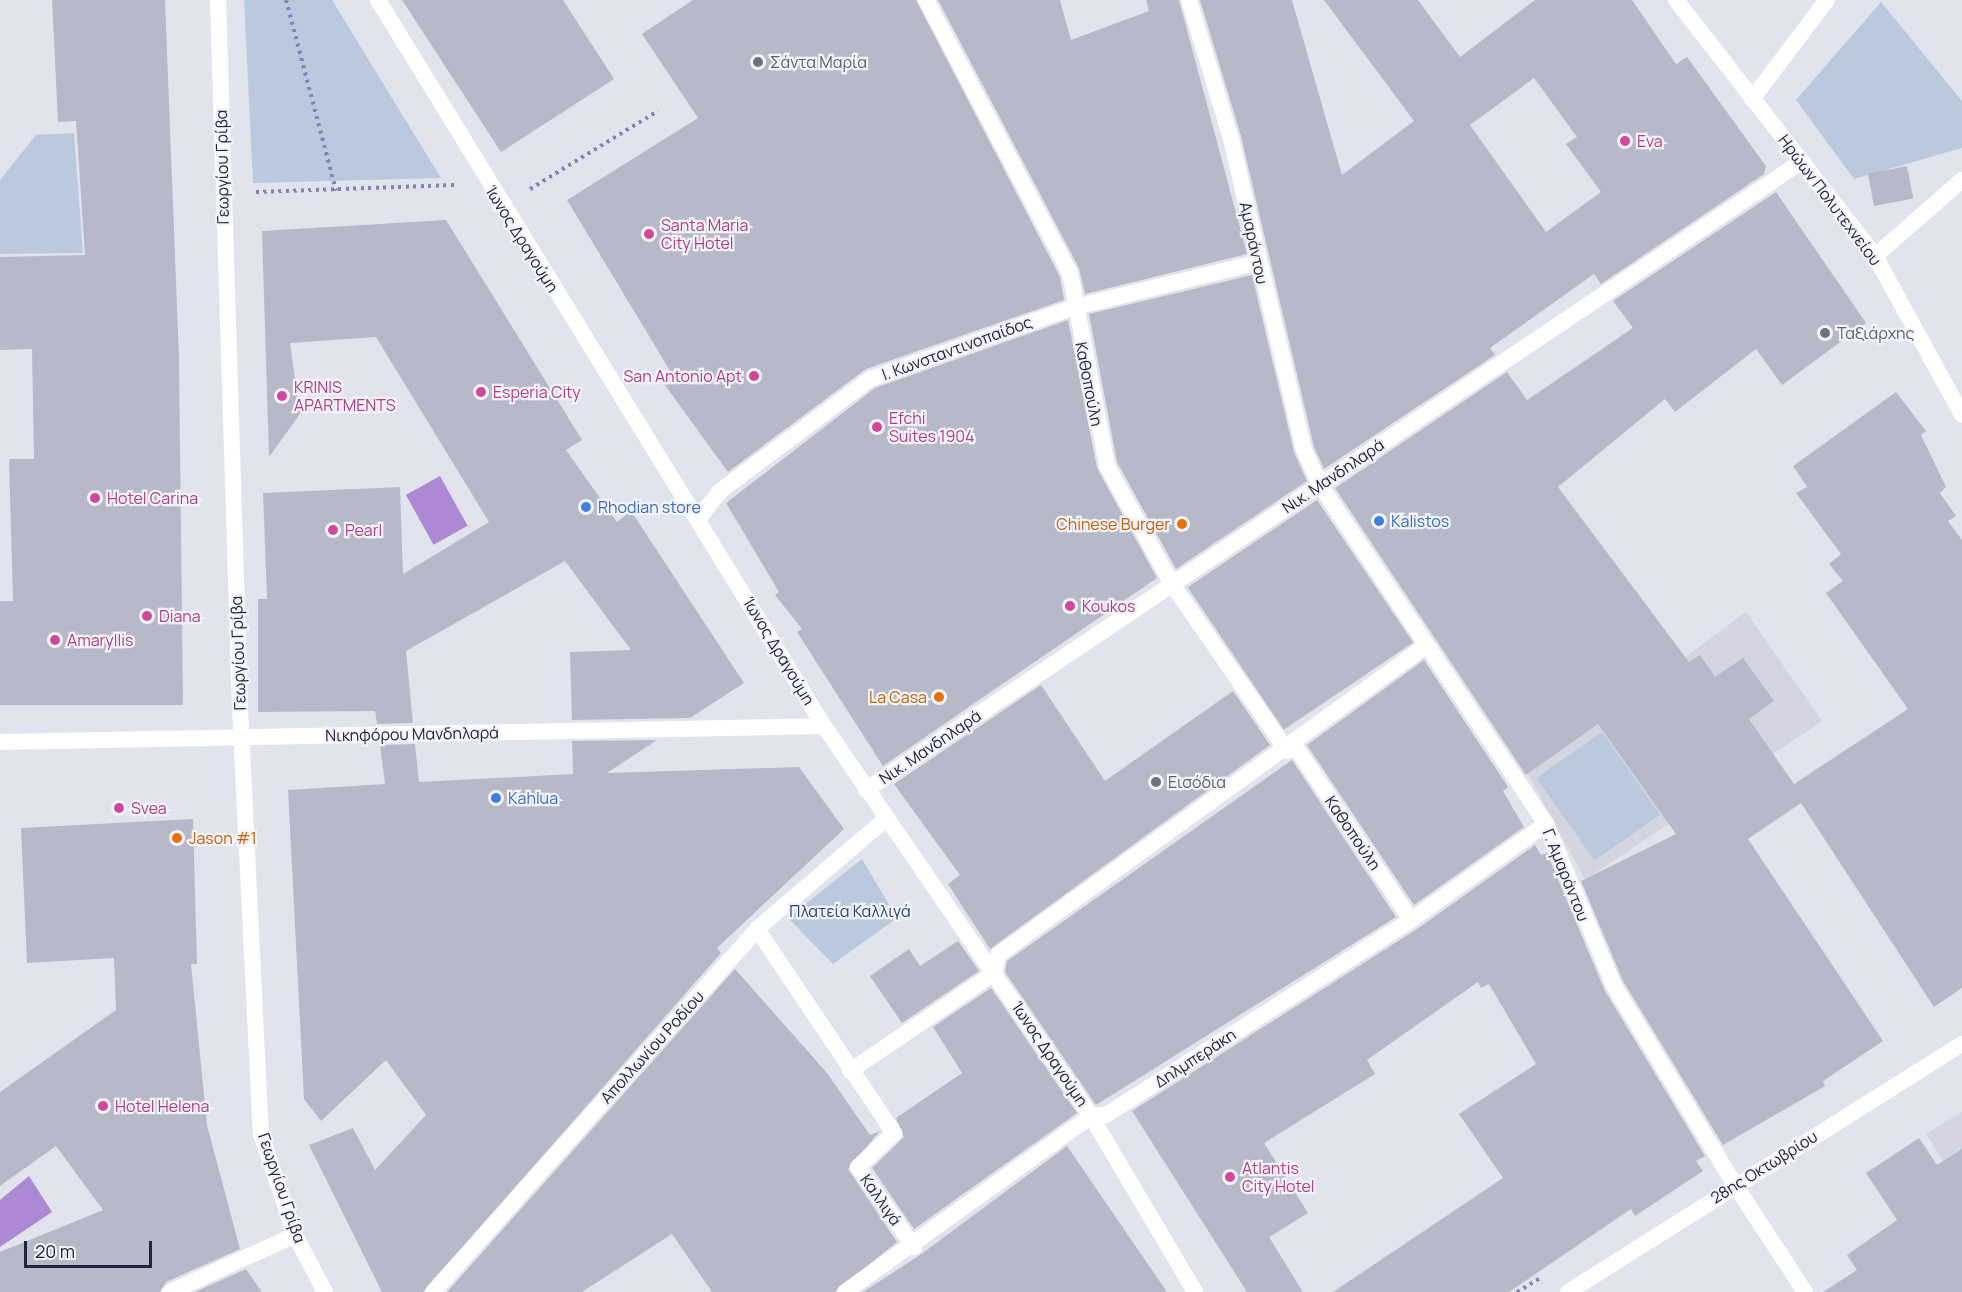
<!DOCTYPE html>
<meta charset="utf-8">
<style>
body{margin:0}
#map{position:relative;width:1962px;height:1292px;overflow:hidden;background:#e2e4ed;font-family:Manrope,sans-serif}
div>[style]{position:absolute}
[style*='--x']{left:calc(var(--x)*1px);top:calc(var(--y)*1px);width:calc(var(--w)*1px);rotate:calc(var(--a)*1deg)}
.built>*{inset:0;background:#d4d5e1}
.green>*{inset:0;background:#bbc9df;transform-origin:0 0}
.water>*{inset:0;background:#ae89d3;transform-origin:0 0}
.building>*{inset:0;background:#b8b9c8;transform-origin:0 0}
.path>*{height:4px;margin-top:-2px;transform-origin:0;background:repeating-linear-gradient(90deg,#8382b1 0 3px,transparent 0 7.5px)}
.pedestrian>*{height:16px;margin:-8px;padding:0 8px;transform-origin:8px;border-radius:8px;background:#fff}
.minor>*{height:16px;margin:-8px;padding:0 8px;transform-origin:8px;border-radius:8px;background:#fff}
.tertiary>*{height:16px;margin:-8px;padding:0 8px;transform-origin:8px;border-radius:8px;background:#fff}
.dots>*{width:16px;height:16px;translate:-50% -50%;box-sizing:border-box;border:3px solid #f3f4f9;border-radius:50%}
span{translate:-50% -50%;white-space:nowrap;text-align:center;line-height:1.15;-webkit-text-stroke:4.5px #f3f4f9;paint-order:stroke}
.worship-label{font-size:16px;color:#5b616d}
.left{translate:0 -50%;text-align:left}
.hotel-label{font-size:16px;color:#b23c85}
.right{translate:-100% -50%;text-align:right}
.street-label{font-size:16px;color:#24223f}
.shop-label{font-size:16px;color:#366cbe}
.food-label{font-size:16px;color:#c56008}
.park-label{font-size:16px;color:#2b4077}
.scale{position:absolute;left:24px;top:1241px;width:128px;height:27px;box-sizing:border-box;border:3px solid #24223f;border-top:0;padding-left:8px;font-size:18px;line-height:21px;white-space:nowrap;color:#24223f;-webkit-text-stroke:4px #f3f4f9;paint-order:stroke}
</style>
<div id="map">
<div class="built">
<div style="clip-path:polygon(1746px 612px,1822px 721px,1585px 880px,1528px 774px)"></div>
<div style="clip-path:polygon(1962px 1112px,1962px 1191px,1926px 1134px)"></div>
</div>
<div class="green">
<div style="clip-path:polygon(244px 0,332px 0,441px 178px,253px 183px)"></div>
<div style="clip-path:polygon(1881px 2px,1962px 101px,1962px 148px,1854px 179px,1796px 100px)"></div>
<div style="clip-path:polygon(74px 133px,83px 253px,0 254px,0 180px,36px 135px)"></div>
<div style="left:1602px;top:732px;width:101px;height:80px;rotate:55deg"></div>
<div style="clip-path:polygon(862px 859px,897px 918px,833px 964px,788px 918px)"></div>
</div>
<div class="water">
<div style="left:440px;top:476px;width:57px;height:39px;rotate:61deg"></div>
<div style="clip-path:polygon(29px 1176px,52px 1212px,0 1247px,0 1200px)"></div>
</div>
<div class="building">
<div style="clip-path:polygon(52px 0,165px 0,179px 358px,183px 705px,0 705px,0 601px,13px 601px,9px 459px,34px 459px,32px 349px,0 350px,0 257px,85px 255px,76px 121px,58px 122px)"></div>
<div style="clip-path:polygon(402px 0,563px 0,614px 79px,501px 152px)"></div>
<div style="clip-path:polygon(693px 0,916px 0,1060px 277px,1064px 300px,866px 369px,728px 472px,662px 381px,672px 374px,567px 200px,698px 118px,642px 34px)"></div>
<div style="clip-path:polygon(938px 0,1060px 0,1071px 40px,1149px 11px,1146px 0,1179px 0,1247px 254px,1085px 294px,1079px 268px)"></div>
<div style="clip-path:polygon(evenodd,1200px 0,1292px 0,1342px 175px,1414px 121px,1324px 0,1418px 0,1460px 57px,1535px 0,1632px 0,1676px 64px,1687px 57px,1766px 166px,1764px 174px,1601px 284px,1594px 274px,1490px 348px,1495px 355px,1324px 469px,1314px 447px,1241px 136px,1200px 0,1534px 78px,1577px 137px,1566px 144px,1601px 192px,1546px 232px,1470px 125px,1534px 78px)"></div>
<div style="left:1907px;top:166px;width:33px;height:40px;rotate:79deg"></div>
<div style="clip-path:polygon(1776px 192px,1866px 323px,1782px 385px,1756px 349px,1675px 412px,1665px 399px,1558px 487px,1689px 662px,1700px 655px,1715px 677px,1743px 658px,1774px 701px,1749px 719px,1794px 784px,1908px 709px,1826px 593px,1843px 581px,1829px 564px,1841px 554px,1796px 493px,1807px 487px,1793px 466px,1896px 392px,1926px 431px,1921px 435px,1946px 487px,1940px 493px,1956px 516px,1948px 521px,1962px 540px,1962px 988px,1934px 1007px,1801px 803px,1748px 839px,1883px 1041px,1823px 1081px,1825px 1086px,1723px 1145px,1623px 981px,1581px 881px,1676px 834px,1598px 724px,1526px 775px,1335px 488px,1507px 372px,1527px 400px,1633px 328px,1613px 301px)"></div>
<div style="clip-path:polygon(446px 220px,582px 440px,566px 450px,617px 522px,631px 511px,744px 683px,690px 718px,572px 720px,570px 652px,631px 650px,565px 561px,406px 651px,413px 723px,377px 724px,375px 711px,258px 712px,258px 599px,267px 599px,263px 493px,400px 487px,403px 574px,489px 522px,376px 337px,290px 343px,300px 414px,269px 457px,262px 231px)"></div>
<div style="clip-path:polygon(1252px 275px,1294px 452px,1307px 481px,1176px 569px,1117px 462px,1089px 314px)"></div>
<div style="clip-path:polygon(1068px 320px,1097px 468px,1157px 578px,883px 766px,797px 632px,802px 629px,775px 595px,779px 592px,726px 503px,875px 388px)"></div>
<div style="left:1317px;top:500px;width:172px;height:156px;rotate:56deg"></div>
<div style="clip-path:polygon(1424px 660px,1508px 787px,1503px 791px,1524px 827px,1414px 905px,1307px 745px)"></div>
<div style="clip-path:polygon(1041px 685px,1105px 781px,1233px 691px,1270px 745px,990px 949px,948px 884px,960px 875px,894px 784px)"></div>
<div style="clip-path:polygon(657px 740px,607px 773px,799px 767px,844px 829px,717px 948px,721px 953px,423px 1292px,382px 1292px,309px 1145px,353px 1128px,375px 1170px,426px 1115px,386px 1060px,321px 1121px,304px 1099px,288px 790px,385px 784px,380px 745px,415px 744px,419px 782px,573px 774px,572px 741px)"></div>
<div style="clip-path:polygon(1292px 760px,1396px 917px,1096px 1105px,1005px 972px,1007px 961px)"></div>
<div style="clip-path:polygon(193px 819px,197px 964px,191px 964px,207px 1125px,240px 1249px,166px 1282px,160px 1292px,0 1292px,0 1252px,103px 1210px,56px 1146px,0 1186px,0 1092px,116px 1010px,114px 958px,27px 963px,21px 828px)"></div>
<div style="clip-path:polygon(1535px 845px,1541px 855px,1547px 853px,1605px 991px,1705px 1156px,1696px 1161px,1703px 1171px,1635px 1216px,1631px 1209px,1509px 1292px,1333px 1292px,1503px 1178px,1459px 1114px,1536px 1064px,1489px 984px,1481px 988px,1478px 982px,1367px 1060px,1375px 1074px,1264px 1143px,1308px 1213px,1269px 1237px,1303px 1292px,1247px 1292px,1132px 1111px,1417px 929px)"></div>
<div style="clip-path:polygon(958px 941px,979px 971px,902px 1023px,870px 976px,909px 949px,920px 966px)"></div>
<div style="clip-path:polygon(735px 969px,827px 1073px,870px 1135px,880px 1131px,848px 1169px,897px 1242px,835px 1292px,712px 1292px,672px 1234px,582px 1292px,447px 1292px)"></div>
<div style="clip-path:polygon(991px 988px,1077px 1113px,914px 1229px,872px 1168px,904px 1137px,896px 1118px,962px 1073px,933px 1027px)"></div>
<div style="clip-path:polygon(1919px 1138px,1937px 1165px,1962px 1149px,1962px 1292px,1823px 1292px,1857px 1270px,1847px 1255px,1897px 1220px,1866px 1173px)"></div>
<div style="clip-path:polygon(1067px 1146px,1167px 1292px,863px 1292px,920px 1255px)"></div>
<div style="clip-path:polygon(246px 1269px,262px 1292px,195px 1292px)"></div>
</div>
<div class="path">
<div style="--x:286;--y:0;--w:197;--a:75.3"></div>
<div style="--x:530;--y:189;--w:150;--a:-31.4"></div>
<div style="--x:256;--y:192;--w:199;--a:-2"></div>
<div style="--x:1517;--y:1292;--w:27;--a:-31"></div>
</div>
<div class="pedestrian">
<div style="--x:926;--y:0;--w:309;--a:62.2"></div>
<div style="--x:1070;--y:273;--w:197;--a:79.1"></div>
<div style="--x:1107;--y:466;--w:135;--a:61.2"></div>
<div style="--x:1172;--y:584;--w:203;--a:55.4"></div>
<div style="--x:1189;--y:0;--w:145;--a:73.2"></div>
<div style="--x:1231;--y:139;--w:319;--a:76.8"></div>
<div style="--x:1304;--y:450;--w:38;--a:65"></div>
<div style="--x:1320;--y:485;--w:407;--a:56.3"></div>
<div style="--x:1546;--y:824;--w:176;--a:67.2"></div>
<div style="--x:1614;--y:986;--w:233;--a:58.7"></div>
<div style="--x:699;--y:518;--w:33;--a:-52"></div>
<div style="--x:719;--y:492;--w:189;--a:-36.8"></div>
<div style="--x:870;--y:379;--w:217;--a:-19.4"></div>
<div style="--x:1075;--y:307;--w:189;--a:-13.7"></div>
<div style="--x:1295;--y:746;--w:209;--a:56.3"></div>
<div style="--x:866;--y:790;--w:1126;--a:-33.89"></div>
<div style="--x:757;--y:929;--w:246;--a:56.1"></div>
<div style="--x:894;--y:1133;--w:50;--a:136.6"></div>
<div style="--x:858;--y:1167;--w:98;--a:55"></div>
<div style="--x:850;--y:1071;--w:174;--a:-34.2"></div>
<div style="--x:994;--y:973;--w:18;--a:-77"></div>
<div style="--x:998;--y:955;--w:529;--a:-35.85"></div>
<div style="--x:433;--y:1292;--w:487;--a:-48.2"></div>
<div style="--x:757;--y:929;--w:171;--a:-40.5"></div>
<div style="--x:845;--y:1292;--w:302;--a:-35.6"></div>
<div style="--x:1091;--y:1116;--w:15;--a:-4"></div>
<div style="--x:1106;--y:1115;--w:362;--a:-32.6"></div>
<div style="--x:1411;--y:920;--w:166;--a:-35.4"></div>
</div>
<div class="minor">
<div style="--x:218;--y:0;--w:708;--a:88.22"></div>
<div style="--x:240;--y:708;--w:427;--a:87.2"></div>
<div style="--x:261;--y:1134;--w:107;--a:71.4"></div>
<div style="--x:295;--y:1235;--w:64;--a:62.2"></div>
<div style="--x:378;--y:0;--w:852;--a:58.44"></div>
<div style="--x:824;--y:726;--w:473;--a:55.6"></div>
<div style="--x:1091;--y:1116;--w:204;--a:59.4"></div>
<div style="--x:1752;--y:99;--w:124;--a:-52.9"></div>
<div style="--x:1875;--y:256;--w:116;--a:-41.1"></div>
<div style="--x:0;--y:742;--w:824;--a:-1.11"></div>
<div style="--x:1735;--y:1185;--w:128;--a:56.8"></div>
<div style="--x:170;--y:1292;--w:137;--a:-24.5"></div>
</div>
<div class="tertiary">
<div style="--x:1676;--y:0;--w:324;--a:52.1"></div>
<div style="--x:1875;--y:256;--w:181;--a:61.3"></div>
<div style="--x:1568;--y:1292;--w:466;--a:-32.2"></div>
</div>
<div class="dots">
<div style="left:758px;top:62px;background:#6b7280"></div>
<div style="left:1625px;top:141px;background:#d1479c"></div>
<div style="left:649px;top:234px;background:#d1479c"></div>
<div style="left:1825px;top:333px;background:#6b7280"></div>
<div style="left:754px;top:376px;background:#d1479c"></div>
<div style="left:481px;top:392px;background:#d1479c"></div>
<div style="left:282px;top:396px;background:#d1479c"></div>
<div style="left:877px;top:427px;background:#d1479c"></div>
<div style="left:95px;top:498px;background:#d1479c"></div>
<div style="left:586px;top:507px;background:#3f7fe0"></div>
<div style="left:1379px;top:521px;background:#3f7fe0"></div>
<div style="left:1182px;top:524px;background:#e8710a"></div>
<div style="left:333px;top:530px;background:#d1479c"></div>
<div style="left:1070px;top:606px;background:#d1479c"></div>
<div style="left:147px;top:616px;background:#d1479c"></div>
<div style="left:55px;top:640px;background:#d1479c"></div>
<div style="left:939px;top:697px;background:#e8710a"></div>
<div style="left:1156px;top:782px;background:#6b7280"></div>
<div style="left:496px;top:798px;background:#3f7fe0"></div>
<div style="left:119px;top:808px;background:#d1479c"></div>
<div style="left:177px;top:838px;background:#e8710a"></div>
<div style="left:103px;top:1106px;background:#d1479c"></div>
<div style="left:1230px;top:1177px;background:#d1479c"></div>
</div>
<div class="worship-label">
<span class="left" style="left:770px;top:62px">Σάντα Μαρία</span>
<span class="left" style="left:1837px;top:333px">Ταξιάρχης</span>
<span class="left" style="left:1168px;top:782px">Εισόδια</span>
</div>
<div class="hotel-label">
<span class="left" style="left:1637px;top:141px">Eva</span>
<span class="left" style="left:661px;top:234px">Santa Maria<br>City Hotel</span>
<span class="right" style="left:742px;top:376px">San Antonio Apt</span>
<span class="left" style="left:294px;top:396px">KRINIS<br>APARTMENTS</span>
<span class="left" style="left:493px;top:392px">Esperia City</span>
<span class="left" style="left:889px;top:427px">Efchi<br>Suites 1904</span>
<span class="left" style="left:107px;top:498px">Hotel Carina</span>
<span class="left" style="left:345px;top:530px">Pearl</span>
<span class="left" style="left:1082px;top:606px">Koukos</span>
<span class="left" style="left:159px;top:616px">Diana</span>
<span class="left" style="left:67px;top:640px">Amaryllis</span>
<span class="left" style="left:131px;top:808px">Svea</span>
<span class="left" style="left:115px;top:1106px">Hotel Helena</span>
<span class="left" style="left:1242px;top:1177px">Atlantis<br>City Hotel</span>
</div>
<div class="street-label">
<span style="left:222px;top:167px;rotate:-91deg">Γεωργίου Γρίβα</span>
<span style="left:1830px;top:200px;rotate:53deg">Ηρώων Πολυτεχνείου</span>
<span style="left:522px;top:239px;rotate:58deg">Ίωνος Δραγούμη</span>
<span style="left:1254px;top:243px;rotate:78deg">Αμαράντου</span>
<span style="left:957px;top:348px;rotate:-20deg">Ι. Κωνσταντινοπαίδος</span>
<span style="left:1089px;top:384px;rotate:79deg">Καθοπούλη</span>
<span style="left:1333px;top:476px;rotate:-34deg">Νικ. Μανδηλαρά</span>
<span style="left:779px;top:651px;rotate:59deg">Ίωνος Δραγούμη</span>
<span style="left:238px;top:653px;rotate:-92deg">Γεωργίου Γρίβα</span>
<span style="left:412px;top:734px;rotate:-1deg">Νικηφόρου Μανδηλαρά</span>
<span style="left:930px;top:747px;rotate:-34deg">Νικ. Μανδηλαρά</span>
<span style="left:1353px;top:833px;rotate:56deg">Καθοπούλη</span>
<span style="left:1566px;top:875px;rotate:68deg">Γ. Αμαράντου</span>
<span style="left:652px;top:1047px;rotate:-48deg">Απολλωνίου Ροδίου</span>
<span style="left:1050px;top:1054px;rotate:56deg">Ίωνος Δραγούμη</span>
<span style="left:1195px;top:1058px;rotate:-33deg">Δηλμπεράκη</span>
<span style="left:1764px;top:1167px;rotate:-32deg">28ης Οκτωβρίου</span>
<span style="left:282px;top:1188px;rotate:71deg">Γεωργίου Γρίβα</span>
<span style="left:881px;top:1200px;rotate:55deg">Καλλιγά</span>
</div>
<div class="shop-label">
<span class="left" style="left:598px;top:507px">Rhodian store</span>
<span class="left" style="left:1391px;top:521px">Kalistos</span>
<span class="left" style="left:508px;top:798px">Kahlua</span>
</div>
<div class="food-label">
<span class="right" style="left:1170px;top:524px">Chinese Burger</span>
<span class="right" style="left:927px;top:697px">La Casa</span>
<span class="left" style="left:189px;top:838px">Jason #1</span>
</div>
<div class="park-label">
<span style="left:850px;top:911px">Πλατεία Καλλιγά</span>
</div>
<div class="scale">20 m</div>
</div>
